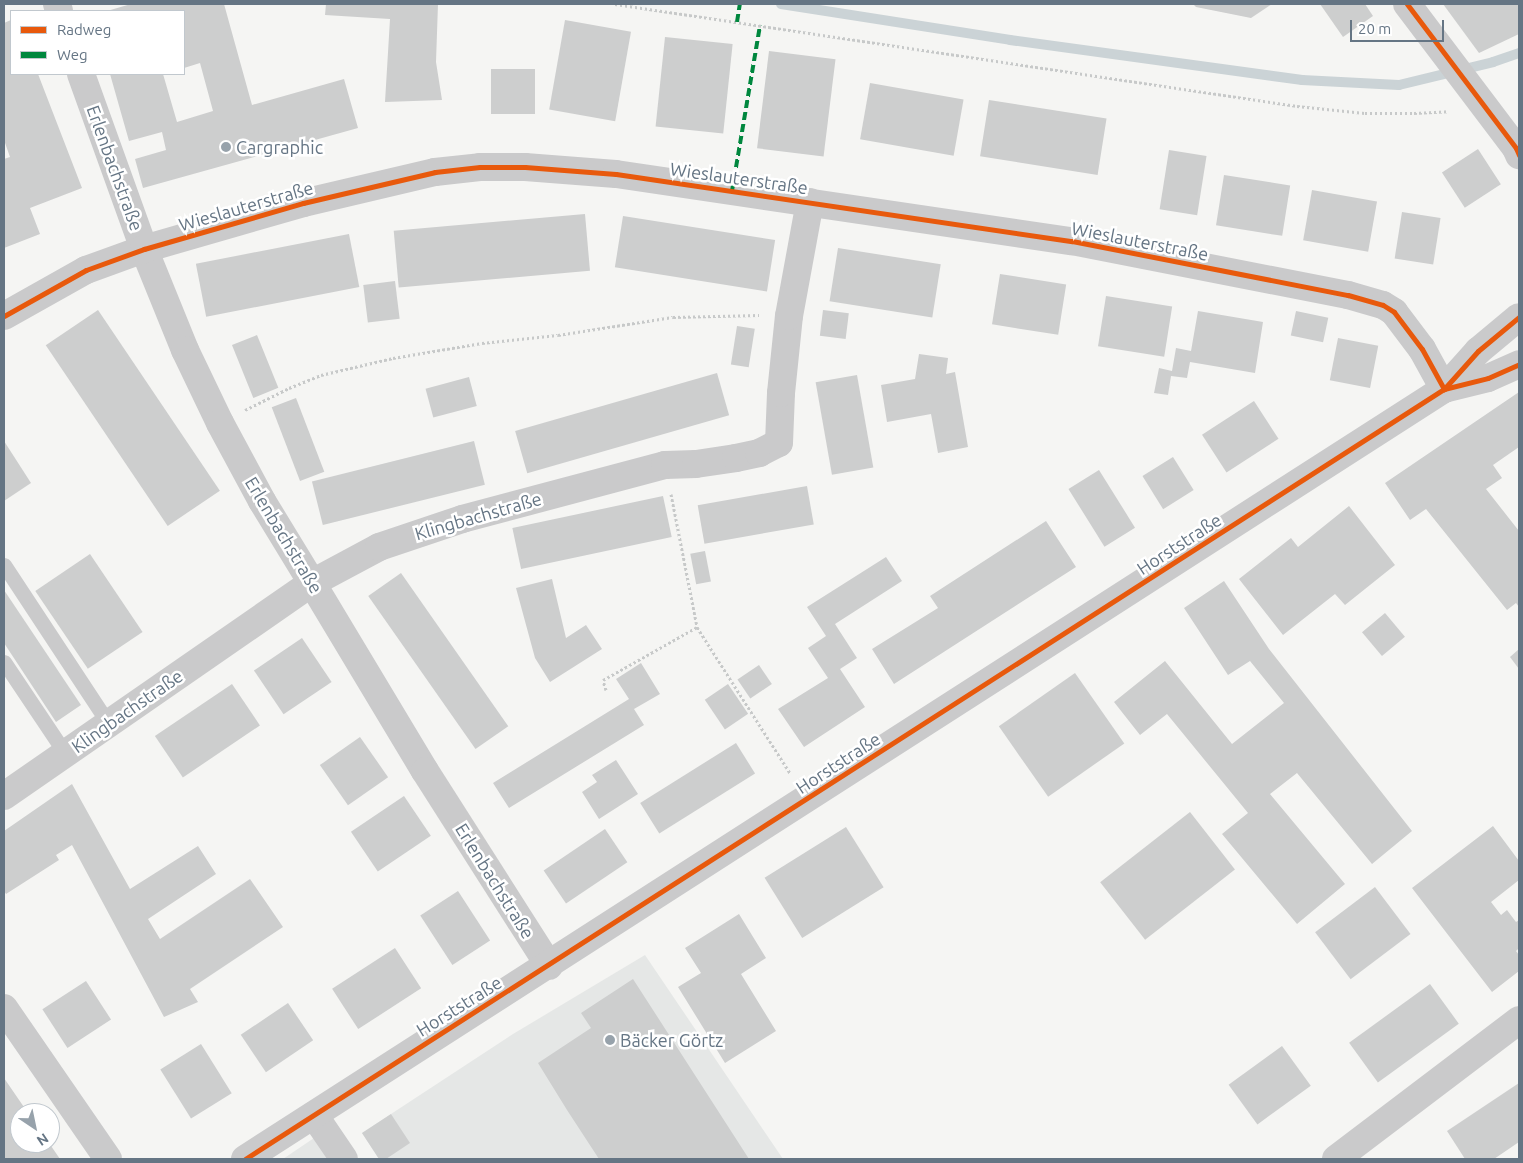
<!DOCTYPE html>
<meta charset="utf-8">
<style>
body{margin:0}
#map{position:relative;width:1523px;height:1163px;overflow:hidden;background:#f5f5f3;font-family:Ubuntu,sans-serif}
div>[style]{position:absolute}
[style*='--x']{left:calc(var(--x)*1px);top:calc(var(--y)*1px);width:calc(var(--w)*1px);rotate:calc(var(--a)*1deg)}
.built>*{inset:0;background:#e5e7e6}
.stream>*{height:10px;margin:-5px;padding:0 5px;transform-origin:5px;border-radius:5px;background:#cbd3d6}
.building>*{inset:0;background:#cdcece;transform-origin:0 0}
.path>*{height:3px;margin-top:-1.5px;transform-origin:0;background:repeating-linear-gradient(90deg,#c7c9c9 0 2.5px,transparent 0 5px)}
.service>*{height:15px;margin:-7.5px;padding:0 7.5px;transform-origin:7.5px;border-radius:7.5px;background:#cacacb}
.minor>*{height:28px;margin:-14px;padding:0 14px;transform-origin:14px;border-radius:14px;background:#cacacb}
.quiet>*{height:4px;margin-top:-2px;transform-origin:0;background:repeating-linear-gradient(90deg,#00873e 0 8px,transparent 0 12px)}
.cycleway>*{height:5px;margin:-2.5px;padding:0 2.5px;transform-origin:2.5px;border-radius:2.5px;background:#e8590c}
.dots>*{width:14px;height:14px;translate:-50% -50%;box-sizing:border-box;border:2px solid #fff;border-radius:50%}
span{translate:-50% -50%;white-space:nowrap;text-align:center;line-height:1.15;-webkit-text-stroke:5px #fff;paint-order:stroke}
.poi-label{font-size:18px;color:#657584}
.left{translate:0 -50%;text-align:left}
.street-label{font-size:18px;color:#657584}
.frame{position:absolute;inset:0;border:5px solid #657584;pointer-events:none}
.legend{position:absolute;left:10px;top:10px;width:175px;height:65px;box-sizing:border-box;background:#fff;border:1px solid #c1c8ce;margin:0;padding:6px 9px;list-style:none;font-size:15px;color:#657584}
.legend li{display:flex;align-items:center;gap:10px;height:25px}
.legend b{width:25px;border:1px solid #c1c8ce}
.north{position:absolute;left:10px;top:1103px;width:50px;height:50px;box-sizing:border-box;background:#fff;border:1px solid #c1c8ce;border-radius:50%;rotate:146deg;font-size:14px;font-weight:700;line-height:20px;text-align:center;color:#657584}
.north::after{content:'';display:block;margin:auto;width:18px;height:22px;background:#97a2ab;clip-path:polygon(50% 0,100% 100%,50% 72%,0 100%)}
.scale{position:absolute;left:1350px;top:20px;width:94px;height:22px;box-sizing:border-box;border:2px solid #657584;border-top:0;padding-left:6px;font-size:15px;line-height:18px;white-space:nowrap;color:#657584;-webkit-text-stroke:4px #fff;paint-order:stroke}
</style>
<div id="map">
<div class="built">
<div style="clip-path:polygon(645px 955px,783px 1159px,379px 1159px,362px 1133px,513px 1034px)"></div>
<div style="clip-path:polygon(314px 1138px,328px 1159px,283px 1159px)"></div>
</div>
<div class="stream">
<div style="--x:781;--y:4;--w:232;--a:8.9"></div>
<div style="--x:1010;--y:40;--w:295;--a:7.8"></div>
<div style="--x:1302;--y:80;--w:97;--a:3"></div>
<div style="--x:1399;--y:85;--w:97;--a:-13.7"></div>
<div style="--x:1493;--y:62;--w:28;--a:-19"></div>
</div>
<div class="building">
<div style="clip-path:polygon(131px 4px,224px 4px,252px 105px,344px 79px,358px 128px,143px 188px,135px 159px,166px 150px,162px 132px,129px 141px,110px 74px,163px 74px,177px 122px,213px 111px,200px 63px,184px 68px,184px 11px,107px 11px)"></div>
<div style="clip-path:polygon(326px 4px,438px 4px,436px 62px,442px 100px,385px 102px,390px 19px,325px 15px)"></div>
<div style="clip-path:polygon(1193px 4px,1272px 4px,1251px 18px,1196px 7px)"></div>
<div style="clip-path:polygon(1320px 4px,1365px 4px,1373px 16px,1343px 37px)"></div>
<div style="clip-path:polygon(1443px 4px,1519px 4px,1519px 34px,1479px 53px)"></div>
<div style="clip-path:polygon(11px 20px,11px 74px,38px 74px,82px 188px,30px 208px,40px 234px,4px 248px,4px 159px,10px 157px,4px 140px,4px 23px)"></div>
<div style="left:565px;top:20px;width:67px;height:91px;rotate:10deg"></div>
<div style="left:665px;top:37px;width:68px;height:90px;rotate:6deg"></div>
<div style="left:769px;top:51px;width:67px;height:98px;rotate:7deg"></div>
<div style="left:491px;top:69px;width:44px;height:45px"></div>
<div style="left:870px;top:83px;width:95px;height:57px;rotate:10deg"></div>
<div style="left:989px;top:100px;width:119px;height:57px;rotate:9deg"></div>
<div style="left:1478px;top:149px;width:42px;height:43px;rotate:57deg"></div>
<div style="left:1169px;top:150px;width:38px;height:60px;rotate:9deg"></div>
<div style="left:1224px;top:175px;width:67px;height:51px;rotate:9deg"></div>
<div style="left:1312px;top:190px;width:66px;height:51px;rotate:10deg"></div>
<div style="left:1402px;top:212px;width:39px;height:47px;rotate:9deg"></div>
<div style="left:585px;top:214px;width:57px;height:192px;rotate:85deg"></div>
<div style="left:623px;top:216px;width:154px;height:52px;rotate:9deg"></div>
<div style="left:349px;top:234px;width:54px;height:156px;rotate:79deg"></div>
<div style="left:838px;top:248px;width:104px;height:54px;rotate:9deg"></div>
<div style="left:1000px;top:274px;width:67px;height:51px;rotate:9deg"></div>
<div style="left:395px;top:281px;width:38px;height:32px;rotate:83deg"></div>
<div style="left:1106px;top:296px;width:67px;height:51px;rotate:9deg"></div>
<div style="left:98px;top:310px;width:218px;height:63px;rotate:56deg"></div>
<div style="left:823px;top:310px;width:26px;height:26px;rotate:7deg"></div>
<div style="clip-path:polygon(1198px 311px,1263px 322px,1255px 373px,1190px 362px,1187px 378px,1171px 376px,1168px 395px,1154px 393px,1159px 368px,1172px 371px,1176px 348px,1191px 351px)"></div>
<div style="left:1296px;top:311px;width:33px;height:25px;rotate:12deg"></div>
<div style="left:737px;top:326px;width:18px;height:39px;rotate:9deg"></div>
<div style="left:257px;top:335px;width:57px;height:27px;rotate:68deg"></div>
<div style="left:1338px;top:338px;width:41px;height:43px;rotate:11deg"></div>
<div style="clip-path:polygon(919px 354px,948px 358px,946px 374px,955px 372px,968px 447px,938px 453px,931px 414px,887px 422px,881px 385px,915px 379px)"></div>
<div style="left:717px;top:373px;width:44px;height:210px;rotate:74deg"></div>
<div style="left:857px;top:375px;width:94px;height:42px;rotate:80deg"></div>
<div style="left:469px;top:377px;width:30px;height:45px;rotate:75deg"></div>
<div style="clip-path:polygon(1519px 392px,1519px 447px,1493px 465px,1502px 478px,1486px 489px,1519px 531px,1519px 607px,1516px 603px,1507px 610px,1426px 509px,1410px 520px,1385px 483px)"></div>
<div style="left:296px;top:398px;width:79px;height:26px;rotate:69deg"></div>
<div style="left:1254px;top:401px;width:45px;height:62px;rotate:57deg"></div>
<div style="clip-path:polygon(4px 441px,31px 483px,4px 501px)"></div>
<div style="left:474px;top:441px;width:45px;height:167px;rotate:76deg"></div>
<div style="left:1173px;top:457px;width:39px;height:36px;rotate:58deg"></div>
<div style="left:1099px;top:470px;width:68px;height:36px;rotate:58deg"></div>
<div style="left:807px;top:486px;width:39px;height:111px;rotate:80deg"></div>
<div style="left:663px;top:496px;width:42px;height:154px;rotate:78deg"></div>
<div style="clip-path:polygon(1349px 506px,1395px 565px,1345px 605px,1335px 594px,1283px 635px,1239px 579px,1291px 538px,1298px 547px)"></div>
<div style="clip-path:polygon(1046px 521px,1076px 567px,894px 684px,872px 649px,938px 608px,930px 596px)"></div>
<div style="left:705px;top:551px;width:31px;height:15px;rotate:79deg"></div>
<div style="left:90px;top:554px;width:94px;height:66px;rotate:56deg"></div>
<div style="clip-path:polygon(886px 557px,902px 581px,835px 624px,857px 658px,840px 669px,865px 707px,804px 747px,778px 709px,828px 678px,808px 648px,826px 636px,807px 607px)"></div>
<div style="left:401px;top:573px;width:187px;height:40px;rotate:55deg"></div>
<div style="clip-path:polygon(552px 579px,566px 638px,586px 625px,602px 649px,550px 682px,535px 658px,516px 588px)"></div>
<div style="clip-path:polygon(1224px 581px,1269px 649px,1412px 831px,1372px 864px,1297px 773px,1270px 794px,1345px 884px,1297px 924px,1222px 834px,1248px 813px,1167px 714px,1140px 735px,1114px 702px,1165px 661px,1232px 744px,1284px 703px,1250px 661px,1228px 675px,1184px 608px)"></div>
<div style="clip-path:polygon(4px 590px,81px 705px,56px 722px,4px 643px)"></div>
<div style="left:1385px;top:613px;width:31px;height:30px;rotate:50deg"></div>
<div style="left:302px;top:638px;width:53px;height:58px;rotate:56deg"></div>
<div style="clip-path:polygon(1519px 649px,1519px 669px,1510px 657px)"></div>
<div style="clip-path:polygon(641px 663px,660px 694px,634px 709px,644px 725px,509px 808px,493px 783px,629px 699px,616px 679px)"></div>
<div style="left:759px;top:665px;width:23px;height:26px;rotate:56deg"></div>
<div style="left:1075px;top:673px;width:86px;height:93px;rotate:55deg"></div>
<div style="left:232px;top:684px;width:50px;height:93px;rotate:56deg"></div>
<div style="left:728px;top:684px;width:36px;height:28px;rotate:56deg"></div>
<div style="left:360px;top:737px;width:49px;height:49px;rotate:55deg"></div>
<div style="left:736px;top:743px;width:36px;height:113px;rotate:58deg"></div>
<div style="clip-path:polygon(616px 760px,638px 794px,599px 819px,582px 792px,597px 782px,592px 775px)"></div>
<div style="clip-path:polygon(72px 784px,130px 889px,198px 846px,216px 874px,148px 919px,160px 939px,250px 879px,283px 927px,190px 989px,198px 1002px,164px 1017px,72px 845px,56px 855px,59px 860px,6px 894px,4px 891px,4px 831px)"></div>
<div style="left:404px;top:796px;width:48px;height:64px;rotate:56deg"></div>
<div style="left:1190px;top:812px;width:73px;height:114px;rotate:52deg"></div>
<div style="clip-path:polygon(1493px 826px,1519px 861px,1519px 880px,1491px 902px,1501px 915px,1507px 910px,1516px 922px,1519px 920px,1519px 948px,1516px 951px,1519px 955px,1519px 971px,1492px 992px,1412px 888px)"></div>
<div style="left:846px;top:827px;width:71px;height:96px;rotate:58deg"></div>
<div style="left:605px;top:829px;width:40px;height:74px;rotate:56deg"></div>
<div style="left:1375px;top:887px;width:59px;height:75px;rotate:53deg"></div>
<div style="left:458px;top:891px;width:59px;height:45px;rotate:57deg"></div>
<div style="clip-path:polygon(739px 914px,766px 958px,741px 974px,776px 1031px,725px 1063px,678px 987px,701px 973px,685px 948px)"></div>
<div style="left:395px;top:948px;width:48px;height:75px;rotate:57deg"></div>
<div style="clip-path:polygon(633px 979px,673px 1041px,749px 1159px,599px 1159px,567px 1110px,538px 1063px,591px 1028px,581px 1013px)"></div>
<div style="left:86px;top:981px;width:46px;height:52px;rotate:57deg"></div>
<div style="left:1430px;top:984px;width:49px;height:100px;rotate:54deg"></div>
<div style="left:288px;top:1003px;width:45px;height:57px;rotate:56deg"></div>
<div style="left:201px;top:1044px;width:58px;height:48px;rotate:58deg"></div>
<div style="left:1282px;top:1046px;width:49px;height:66px;rotate:54deg"></div>
<div style="clip-path:polygon(4px 1078px,28px 1113px,20px 1113px,20px 1143px,49px 1143px,60px 1159px,4px 1159px)"></div>
<div style="clip-path:polygon(1519px 1083px,1519px 1142px,1494px 1159px,1465px 1159px,1447px 1131px)"></div>
<div style="clip-path:polygon(391px 1114px,410px 1143px,386px 1159px,379px 1159px,362px 1133px)"></div>
</div>
<div class="path">
<div style="--x:615;--y:4;--w:690;--a:8.51"></div>
<div style="--x:1297;--y:106;--w:68;--a:5.9"></div>
<div style="--x:1365;--y:113;--w:49;--a:0"></div>
<div style="--x:1414;--y:113;--w:35;--a:-3"></div>
<div style="--x:245;--y:410;--w:49;--a:-26.6"></div>
<div style="--x:289;--y:388;--w:35;--a:-22"></div>
<div style="--x:321;--y:375;--w:74;--a:-13.3"></div>
<div style="--x:393;--y:358;--w:90;--a:-9.6"></div>
<div style="--x:482;--y:343;--w:76;--a:-6"></div>
<div style="--x:558;--y:335;--w:116;--a:-8.9"></div>
<div style="--x:673;--y:317;--w:86;--a:-1.3"></div>
<div style="--x:671;--y:494;--w:136;--a:78.9"></div>
<div style="--x:697;--y:627;--w:173;--a:57.5"></div>
<div style="--x:606;--y:690;--w:10;--a:-107"></div>
<div style="--x:603;--y:680;--w:108;--a:-29.4"></div>
</div>
<div class="service">
<div style="--x:4;--y:565;--w:189;--a:56.6"></div>
<div style="--x:4;--y:662;--w:110;--a:56.2"></div>
</div>
<div class="minor">
<div style="--x:57;--y:4;--w:7;--a:74"></div>
<div style="--x:1407;--y:4;--w:181;--a:52.9"></div>
<div style="--x:1516;--y:148;--w:8;--a:67"></div>
<div style="--x:81;--y:74;--w:186;--a:70.2"></div>
<div style="--x:144;--y:249;--w:109;--a:67.9"></div>
<div style="--x:185;--y:350;--w:81;--a:64.4"></div>
<div style="--x:220;--y:423;--w:89;--a:61.7"></div>
<div style="--x:262;--y:501;--w:96;--a:58.6"></div>
<div style="--x:312;--y:583;--w:219;--a:59"></div>
<div style="--x:425;--y:771;--w:231;--a:57.5"></div>
<div style="--x:4;--y:316;--w:94;--a:-29.3"></div>
<div style="--x:86;--y:270;--w:62;--a:-19.9"></div>
<div style="--x:144;--y:249;--w:166;--a:-16.1"></div>
<div style="--x:303;--y:203;--w:136;--a:-13.2"></div>
<div style="--x:435;--y:172;--w:45;--a:-6.3"></div>
<div style="--x:480;--y:167;--w:45;--a:0"></div>
<div style="--x:525;--y:167;--w:91;--a:4.4"></div>
<div style="--x:616;--y:174;--w:461;--a:8.4"></div>
<div style="--x:1072;--y:241;--w:281;--a:11.1"></div>
<div style="--x:1348;--y:295;--w:36;--a:16"></div>
<div style="--x:1383;--y:305;--w:13;--a:32"></div>
<div style="--x:1394;--y:312;--w:46;--a:52.9"></div>
<div style="--x:1422;--y:349;--w:46;--a:61.2"></div>
<div style="--x:1444;--y:389;--w:45;--a:-14"></div>
<div style="--x:1488;--y:378;--w:34;--a:-24"></div>
<div style="--x:4;--y:796;--w:374;--a:-34.7"></div>
<div style="--x:312;--y:583;--w:76;--a:-28.2"></div>
<div style="--x:379;--y:547;--w:88;--a:-18.6"></div>
<div style="--x:462;--y:519;--w:210;--a:-14.9"></div>
<div style="--x:665;--y:465;--w:31;--a:-2"></div>
<div style="--x:696;--y:464;--w:40;--a:-8.5"></div>
<div style="--x:736;--y:458;--w:24;--a:-12"></div>
<div style="--x:759;--y:453;--w:22;--a:-27"></div>
<div style="--x:779;--y:443;--w:50;--a:-87.7"></div>
<div style="--x:781;--y:393;--w:77;--a:-84.1"></div>
<div style="--x:789;--y:316;--w:116;--a:-79.6"></div>
<div style="--x:4;--y:1008;--w:183;--a:55.4"></div>
<div style="--x:314;--y:1115;--w:53;--a:55.7"></div>
<div style="--x:245;--y:1159;--w:1425;--a:-32.71"></div>
<div style="--x:1444;--y:389;--w:51;--a:-48.2"></div>
<div style="--x:1478;--y:351;--w:53;--a:-39.7"></div>
<div style="--x:1336;--y:1159;--w:230;--a:-37.2"></div>
</div>
<div class="quiet">
<div style="--x:737;--y:22;--w:18;--a:-81"></div>
<div style="--x:732;--y:191;--w:168;--a:-80.4"></div>
</div>
<div class="cycleway">
<div style="--x:1407;--y:4;--w:181;--a:52.9"></div>
<div style="--x:1516;--y:148;--w:8;--a:67"></div>
<div style="--x:4;--y:316;--w:94;--a:-29.3"></div>
<div style="--x:86;--y:270;--w:62;--a:-19.9"></div>
<div style="--x:144;--y:249;--w:166;--a:-16.1"></div>
<div style="--x:303;--y:203;--w:136;--a:-13.2"></div>
<div style="--x:435;--y:172;--w:45;--a:-6.3"></div>
<div style="--x:480;--y:167;--w:45;--a:0"></div>
<div style="--x:525;--y:167;--w:91;--a:4.4"></div>
<div style="--x:616;--y:174;--w:461;--a:8.4"></div>
<div style="--x:1072;--y:241;--w:281;--a:11.1"></div>
<div style="--x:1348;--y:295;--w:36;--a:16"></div>
<div style="--x:1383;--y:305;--w:13;--a:32"></div>
<div style="--x:1394;--y:312;--w:46;--a:52.9"></div>
<div style="--x:1422;--y:349;--w:46;--a:61.2"></div>
<div style="--x:1444;--y:389;--w:45;--a:-14"></div>
<div style="--x:1488;--y:378;--w:34;--a:-24"></div>
<div style="--x:245;--y:1159;--w:1425;--a:-32.71"></div>
<div style="--x:1444;--y:389;--w:51;--a:-48.2"></div>
<div style="--x:1478;--y:351;--w:53;--a:-39.7"></div>
</div>
<div class="dots">
<div style="left:226px;top:147px;background:#97a2ab"></div>
<div style="left:610px;top:1040px;background:#97a2ab"></div>
</div>
<div class="poi-label">
<span class="left" style="left:236px;top:147px">Cargraphic</span>
<span class="left" style="left:620px;top:1040px">Bäcker Görtz</span>
</div>
<div class="street-label">
<span style="left:115px;top:168px;rotate:70deg">Erlenbachstraße</span>
<span style="left:739px;top:178px;rotate:8deg">Wieslauterstraße</span>
<span style="left:246px;top:206px;rotate:-16deg">Wieslauterstraße</span>
<span style="left:1140px;top:241px;rotate:11deg">Wieslauterstraße</span>
<span style="left:478px;top:516px;rotate:-16deg">Klingbachstraße</span>
<span style="left:284px;top:535px;rotate:59deg">Erlenbachstraße</span>
<span style="left:1179px;top:544px;rotate:-33deg">Horststraße</span>
<span style="left:127px;top:711px;rotate:-35deg">Klingbachstraße</span>
<span style="left:838px;top:763px;rotate:-33deg">Horststraße</span>
<span style="left:495px;top:881px;rotate:58deg">Erlenbachstraße</span>
<span style="left:459px;top:1006px;rotate:-32deg">Horststraße</span>
</div>
<div class="frame"></div>
<ul class="legend">
<li><b style="height:6px;background:#e8590c"></b>Radweg</li>
<li><b style="height:6px;background:#00873e"></b>Weg</li>
</ul>
<div class="north">N</div>
<div class="scale">20 m</div>
</div>
